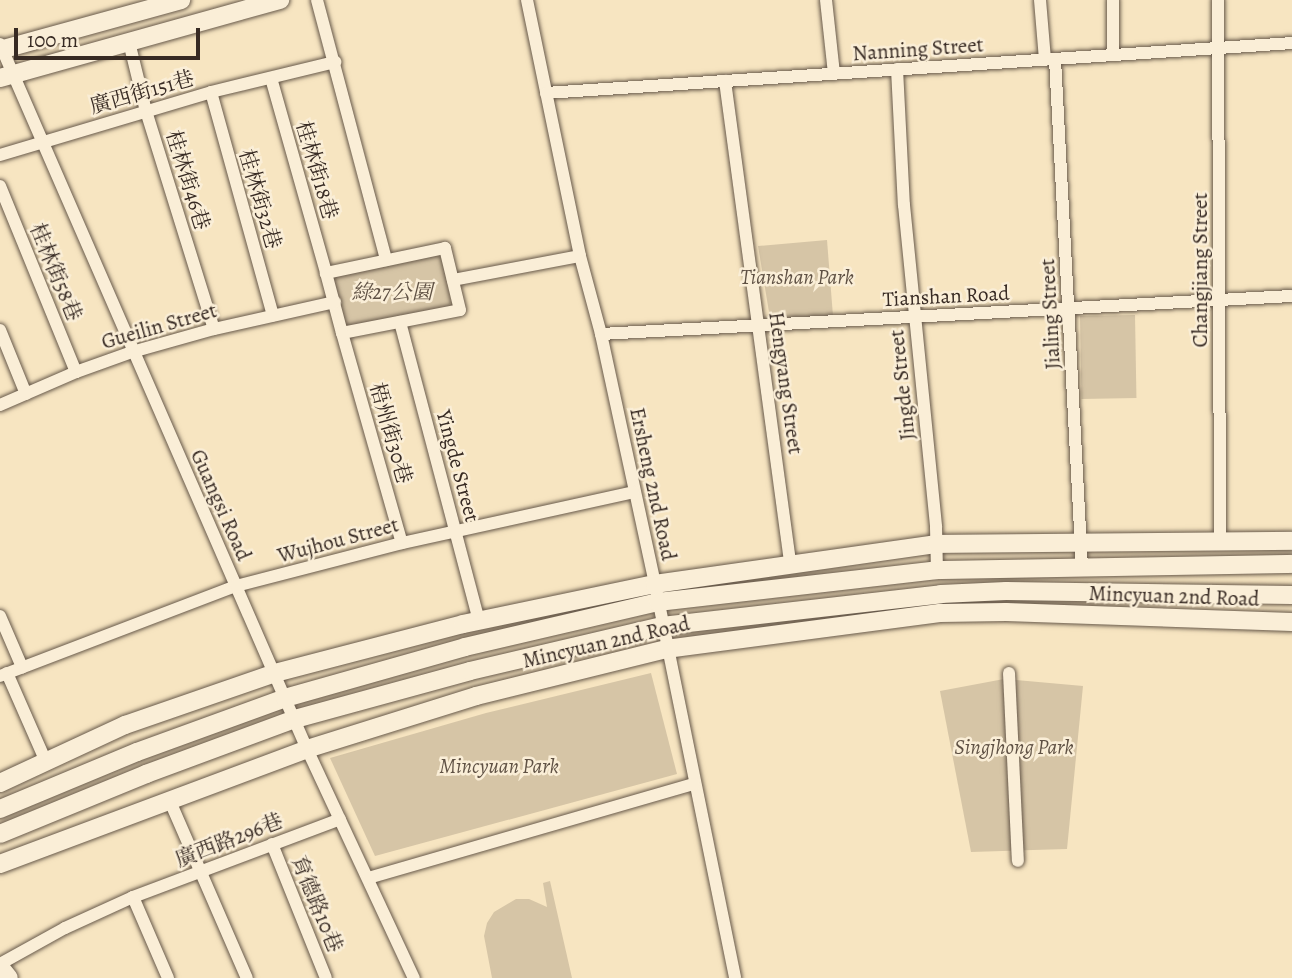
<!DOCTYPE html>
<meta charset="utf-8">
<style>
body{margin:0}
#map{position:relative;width:1292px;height:978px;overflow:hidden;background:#f7e5c1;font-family:Alegreya,"Noto Serif TC",serif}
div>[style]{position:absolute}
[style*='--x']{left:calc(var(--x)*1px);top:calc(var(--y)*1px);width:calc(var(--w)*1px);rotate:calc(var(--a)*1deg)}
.green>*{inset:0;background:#d6c5a6;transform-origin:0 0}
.roads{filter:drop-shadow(0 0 2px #67594a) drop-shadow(0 0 2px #67594a)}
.street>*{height:12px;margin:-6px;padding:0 6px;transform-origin:6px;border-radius:6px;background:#faeed7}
.secondary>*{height:18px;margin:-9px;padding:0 9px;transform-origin:9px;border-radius:9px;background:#faeed7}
span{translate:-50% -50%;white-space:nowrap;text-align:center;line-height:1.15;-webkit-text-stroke:5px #faeed7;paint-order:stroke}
.street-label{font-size:21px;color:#372a23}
.park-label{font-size:21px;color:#5f5144;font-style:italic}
.scale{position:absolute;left:14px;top:28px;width:186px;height:32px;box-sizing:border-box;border:4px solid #372a23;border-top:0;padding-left:9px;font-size:21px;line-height:24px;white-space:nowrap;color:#372a23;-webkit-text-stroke:5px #faeed7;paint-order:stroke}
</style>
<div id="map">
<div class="green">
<div style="clip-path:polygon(827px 240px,833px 316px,777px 321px,769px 312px,758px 246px)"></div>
<div style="clip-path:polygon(435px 254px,442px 259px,451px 302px,447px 308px,351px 329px,345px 325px,333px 281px,336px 275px)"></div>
<div style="left:1135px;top:315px;width:83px;height:55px;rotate:89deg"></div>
<div style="clip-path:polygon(651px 673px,677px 774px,375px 856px,330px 758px,486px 713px)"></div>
<div style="clip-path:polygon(1004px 679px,1083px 686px,1067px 849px,971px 852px,940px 691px)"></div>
<div style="clip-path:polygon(550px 881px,572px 978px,492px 978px,484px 936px,487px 923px,494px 912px,516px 899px,529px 899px,547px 907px,543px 883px)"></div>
</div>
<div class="roads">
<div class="street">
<div style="--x:317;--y:0;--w:269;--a:75.1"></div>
<div style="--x:527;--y:0;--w:261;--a:78.3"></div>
<div style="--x:580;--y:256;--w:81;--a:74.9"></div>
<div style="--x:601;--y:334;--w:256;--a:77.8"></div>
<div style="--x:655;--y:584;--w:402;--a:78.5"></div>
<div style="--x:826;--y:0;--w:74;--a:83.8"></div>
<div style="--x:1040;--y:0;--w:60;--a:85.2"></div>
<div style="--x:1113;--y:0;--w:55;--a:90"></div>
<div style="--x:1218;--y:0;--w:541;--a:89.79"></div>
<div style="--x:129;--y:42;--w:71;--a:76.2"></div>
<div style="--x:146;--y:111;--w:228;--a:72.7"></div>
<div style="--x:0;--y:44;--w:769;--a:66.47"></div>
<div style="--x:307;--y:749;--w:253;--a:65"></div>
<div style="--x:1055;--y:59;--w:509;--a:86.96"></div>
<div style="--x:897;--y:69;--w:136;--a:87.1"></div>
<div style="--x:904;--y:205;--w:324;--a:84.3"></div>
<div style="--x:936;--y:527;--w:43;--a:88.7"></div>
<div style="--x:271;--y:78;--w:203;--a:74.2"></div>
<div style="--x:725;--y:81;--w:489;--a:82.3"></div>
<div style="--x:211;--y:92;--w:232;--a:74.5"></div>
<div style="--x:546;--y:93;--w:748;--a:-3.83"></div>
<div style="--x:0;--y:155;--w:220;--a:-16.6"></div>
<div style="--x:211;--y:92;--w:128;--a:-13.6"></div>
<div style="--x:0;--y:186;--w:201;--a:67.8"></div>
<div style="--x:453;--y:280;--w:129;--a:-10.7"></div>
<div style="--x:400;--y:322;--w:309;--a:75.2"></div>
<div style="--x:0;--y:330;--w:69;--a:67.9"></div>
<div style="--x:342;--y:333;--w:120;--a:-11"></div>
<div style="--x:460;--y:310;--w:64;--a:-103.6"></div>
<div style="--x:445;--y:248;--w:122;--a:168.1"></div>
<div style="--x:326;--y:273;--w:62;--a:75.1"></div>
<div style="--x:342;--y:333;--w:218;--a:74.1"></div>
<div style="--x:601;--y:334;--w:692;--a:-3.15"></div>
<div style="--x:0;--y:405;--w:83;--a:-23.5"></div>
<div style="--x:76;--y:372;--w:59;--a:-19.7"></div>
<div style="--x:132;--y:352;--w:85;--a:-15.7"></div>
<div style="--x:214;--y:329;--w:124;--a:-12.6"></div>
<div style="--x:0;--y:616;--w:56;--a:66.7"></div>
<div style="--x:7;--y:673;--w:97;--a:66.3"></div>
<div style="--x:1009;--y:673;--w:188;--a:87.3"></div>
<div style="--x:0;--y:676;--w:253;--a:-20.9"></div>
<div style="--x:236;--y:586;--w:171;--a:-14.5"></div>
<div style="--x:402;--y:543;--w:237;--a:-12.4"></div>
<div style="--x:169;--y:799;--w:195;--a:66.5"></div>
<div style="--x:272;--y:844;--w:144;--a:68.1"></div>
<div style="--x:368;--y:878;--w:339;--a:-16.1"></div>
<div style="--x:133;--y:897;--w:88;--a:66.6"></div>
<div style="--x:0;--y:964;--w:74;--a:-29"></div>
<div style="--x:65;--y:928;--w:75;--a:-24.5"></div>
<div style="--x:133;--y:897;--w:221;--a:-20.6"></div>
</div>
<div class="secondary">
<div style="--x:0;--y:50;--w:188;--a:-15.4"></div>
<div style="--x:0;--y:78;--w:291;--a:-15.6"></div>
<div style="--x:0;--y:783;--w:138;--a:-24.9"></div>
<div style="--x:125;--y:725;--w:159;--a:-19.1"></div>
<div style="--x:275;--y:673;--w:194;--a:-14.6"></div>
<div style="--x:463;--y:624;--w:196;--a:-11.8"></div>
<div style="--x:655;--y:584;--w:285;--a:-8.1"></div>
<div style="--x:937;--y:544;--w:355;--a:-0.5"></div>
<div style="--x:0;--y:809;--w:148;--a:-22.6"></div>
<div style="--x:137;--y:752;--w:158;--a:-20"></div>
<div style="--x:285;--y:698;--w:187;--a:-15.8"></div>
<div style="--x:465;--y:647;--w:198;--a:-13.1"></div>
<div style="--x:658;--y:602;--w:281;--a:-6.5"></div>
<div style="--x:937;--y:570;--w:355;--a:-1"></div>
<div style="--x:0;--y:834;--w:158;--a:-22.3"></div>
<div style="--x:146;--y:774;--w:159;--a:-20.3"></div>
<div style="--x:295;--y:719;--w:181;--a:-15.3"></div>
<div style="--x:470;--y:671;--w:197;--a:-13.2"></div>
<div style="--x:662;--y:626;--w:281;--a:-6.5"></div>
<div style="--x:941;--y:594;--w:65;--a:-2.6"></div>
<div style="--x:1006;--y:591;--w:286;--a:0.8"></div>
<div style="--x:0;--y:864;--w:328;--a:-20.5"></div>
<div style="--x:307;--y:749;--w:177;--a:-17.4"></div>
<div style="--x:476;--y:696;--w:196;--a:-13.9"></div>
<div style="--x:666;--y:649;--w:276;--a:-7.5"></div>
<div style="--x:940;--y:613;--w:66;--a:-0.9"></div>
<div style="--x:1006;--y:612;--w:286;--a:2"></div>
<div style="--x:0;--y:967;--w:14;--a:51"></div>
</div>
</div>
<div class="street-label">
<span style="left:918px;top:49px;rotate:-4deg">Nanning Street</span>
<span style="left:142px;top:92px;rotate:-16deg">廣西街151巷</span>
<span style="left:317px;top:170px;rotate:74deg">桂林街18巷</span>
<span style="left:188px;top:180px;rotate:73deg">桂林街46巷</span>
<span style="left:260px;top:199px;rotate:74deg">桂林街32巷</span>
<span style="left:1200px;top:270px;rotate:-90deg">Changjiang Street</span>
<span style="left:56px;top:272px;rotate:68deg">桂林街58巷</span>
<span style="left:946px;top:296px;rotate:-3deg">Tianshan Road</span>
<span style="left:1050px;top:314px;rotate:-93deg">Jialing Street</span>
<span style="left:159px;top:326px;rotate:-16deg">Gueilin Street</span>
<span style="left:786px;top:383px;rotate:82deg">Hengyang Street</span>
<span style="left:902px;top:385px;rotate:-96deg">Jingde Street</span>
<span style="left:391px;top:433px;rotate:74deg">梧州街30巷</span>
<span style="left:458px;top:466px;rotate:75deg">Yingde Street</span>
<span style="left:653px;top:484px;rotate:78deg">Ersheng 2nd Road</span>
<span style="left:221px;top:505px;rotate:66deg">Guangsi Road</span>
<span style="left:338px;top:540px;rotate:-15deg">Wujhou Street</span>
<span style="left:1174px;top:596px;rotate:2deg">Mincyuan 2nd Road</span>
<span style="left:606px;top:642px;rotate:-13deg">Mincyuan 2nd Road</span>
<span style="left:229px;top:840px;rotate:-21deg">廣西路296巷</span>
<span style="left:317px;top:904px;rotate:68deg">育德路10巷</span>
</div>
<div class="park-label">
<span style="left:797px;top:277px">Tianshan Park</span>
<span style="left:392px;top:292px">綠27公園</span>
<span style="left:1014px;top:747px">Singjhong Park</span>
<span style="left:499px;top:766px">Mincyuan Park</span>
</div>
<div class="scale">100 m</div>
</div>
